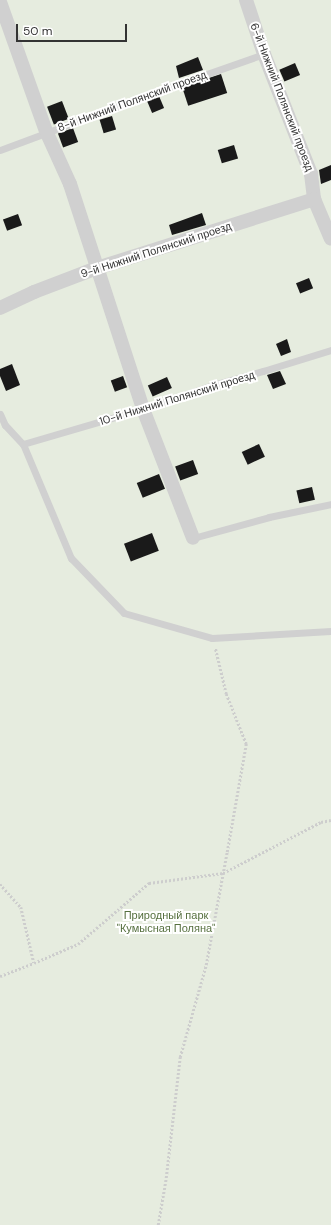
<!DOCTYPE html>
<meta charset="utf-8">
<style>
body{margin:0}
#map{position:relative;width:331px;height:1225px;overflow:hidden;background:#fff;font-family:"DM Sans",sans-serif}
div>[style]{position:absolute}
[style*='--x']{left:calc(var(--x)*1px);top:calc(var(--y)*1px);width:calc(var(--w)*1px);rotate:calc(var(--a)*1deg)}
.green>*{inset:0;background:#e6ecdf;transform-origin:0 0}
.building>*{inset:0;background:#1a1a1a;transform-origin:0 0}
.path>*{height:2.5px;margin-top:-1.25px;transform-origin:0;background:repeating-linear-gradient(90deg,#cdcdcd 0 2px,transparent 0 4px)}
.service>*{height:7px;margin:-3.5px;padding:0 3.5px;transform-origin:3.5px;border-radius:3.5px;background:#d0d0d0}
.minor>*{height:14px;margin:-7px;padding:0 7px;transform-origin:7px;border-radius:7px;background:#d0d0d0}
span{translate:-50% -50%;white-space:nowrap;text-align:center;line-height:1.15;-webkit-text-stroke:4px #fff;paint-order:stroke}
.street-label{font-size:11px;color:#333}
.park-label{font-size:11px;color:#56703f}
.scale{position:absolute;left:16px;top:24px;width:111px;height:18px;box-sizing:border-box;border:2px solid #333;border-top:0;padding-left:5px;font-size:12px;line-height:14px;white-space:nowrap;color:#333;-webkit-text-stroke:3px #fff;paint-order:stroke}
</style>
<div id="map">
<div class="green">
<div style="left:0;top:0;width:331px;height:1225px"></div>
</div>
<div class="building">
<div style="clip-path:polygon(198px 57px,203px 70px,179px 78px,176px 66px)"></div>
<div style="left:295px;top:63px;width:13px;height:17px;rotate:67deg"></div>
<div style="left:221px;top:74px;width:20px;height:41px;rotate:72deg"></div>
<div style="left:159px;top:96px;width:13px;height:13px;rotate:67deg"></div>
<div style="left:62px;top:101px;width:19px;height:16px;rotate:69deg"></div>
<div style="left:112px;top:116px;width:14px;height:13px;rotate:73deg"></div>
<div style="left:73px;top:128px;width:15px;height:16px;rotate:70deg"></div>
<div style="left:234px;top:145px;width:14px;height:17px;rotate:73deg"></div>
<div style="clip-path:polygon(331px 165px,331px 180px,321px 184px,319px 170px)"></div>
<div style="clip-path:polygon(202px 213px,206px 225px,172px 235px,169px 225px)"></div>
<div style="left:18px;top:214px;width:12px;height:16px;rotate:70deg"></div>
<div style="left:309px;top:278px;width:11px;height:14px;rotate:68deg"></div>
<div style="clip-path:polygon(287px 339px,291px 352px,281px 356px,276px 344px)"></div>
<div style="clip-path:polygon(12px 364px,20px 385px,6px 391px,0 376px,0 369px)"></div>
<div style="clip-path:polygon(280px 371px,286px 384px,273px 389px,267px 375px)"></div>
<div style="left:123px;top:376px;width:12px;height:13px;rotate:70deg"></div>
<div style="left:167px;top:377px;width:12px;height:21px;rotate:66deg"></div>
<div style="left:259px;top:444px;width:14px;height:19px;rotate:65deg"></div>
<div style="left:193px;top:460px;width:15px;height:19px;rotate:70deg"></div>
<div style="left:159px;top:474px;width:16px;height:24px;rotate:68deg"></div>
<div style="left:312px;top:487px;width:13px;height:16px;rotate:77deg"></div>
<div style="left:152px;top:533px;width:19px;height:30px;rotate:69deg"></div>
</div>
<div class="path">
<div style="--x:0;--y:884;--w:31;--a:48"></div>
<div style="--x:21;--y:907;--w:57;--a:76.9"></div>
<div style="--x:34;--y:963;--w:48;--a:-23.4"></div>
<div style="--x:78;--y:944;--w:94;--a:-40.7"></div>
<div style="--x:149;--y:883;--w:75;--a:-7.7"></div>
<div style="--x:223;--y:873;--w:110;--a:-27.5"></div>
<div style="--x:321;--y:822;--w:10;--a:-11"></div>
<div style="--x:0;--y:976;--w:36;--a:-21"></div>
<div style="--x:158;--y:1225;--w:48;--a:-80.3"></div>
<div style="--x:166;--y:1178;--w:122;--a:-83.4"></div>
<div style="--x:180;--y:1057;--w:96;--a:-74.2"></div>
<div style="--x:206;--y:965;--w:115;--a:-79.5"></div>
<div style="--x:227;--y:852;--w:110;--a:-80"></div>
<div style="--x:246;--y:744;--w:54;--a:-111.8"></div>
<div style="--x:226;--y:694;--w:47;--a:-103.4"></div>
</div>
<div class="service">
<div style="--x:0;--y:150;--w:175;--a:-20.4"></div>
<div style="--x:164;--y:89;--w:106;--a:-19.3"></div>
<div style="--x:0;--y:414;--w:12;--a:66"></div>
<div style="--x:5;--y:425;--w:26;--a:47"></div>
<div style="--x:23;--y:444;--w:124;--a:67.2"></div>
<div style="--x:71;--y:558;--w:76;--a:46.1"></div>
<div style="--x:124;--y:613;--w:91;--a:15.9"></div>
<div style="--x:212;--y:638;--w:119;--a:-3.4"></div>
<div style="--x:23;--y:444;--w:125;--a:-16.3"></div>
<div style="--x:143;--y:409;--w:77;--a:-18.9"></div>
<div style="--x:216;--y:384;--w:49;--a:-15.5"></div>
<div style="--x:263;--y:371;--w:71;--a:-17.2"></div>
<div style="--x:193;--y:538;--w:79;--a:-15.4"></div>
<div style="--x:269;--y:517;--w:63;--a:-11.8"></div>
</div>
<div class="minor">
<div style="--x:246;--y:0;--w:57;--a:71.6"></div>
<div style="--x:264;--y:54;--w:129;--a:68.6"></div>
<div style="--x:311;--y:174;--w:25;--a:83"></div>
<div style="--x:314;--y:199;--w:43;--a:67"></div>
<div style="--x:0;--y:2;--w:137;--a:70.4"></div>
<div style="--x:46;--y:131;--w:58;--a:65.6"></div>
<div style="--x:70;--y:184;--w:237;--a:72"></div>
<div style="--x:143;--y:409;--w:138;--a:68.8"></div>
<div style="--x:0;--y:308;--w:38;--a:-25"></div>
<div style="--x:34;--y:292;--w:67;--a:-20.9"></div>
<div style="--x:97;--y:268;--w:228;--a:-17.6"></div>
</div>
<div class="street-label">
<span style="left:282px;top:97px;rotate:69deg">6-й Нижний Полянский проезд</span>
<span style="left:132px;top:101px;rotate:-20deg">8-й Нижний Полянский проезд</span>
<span style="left:156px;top:250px;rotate:-18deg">9-й Нижний Полянский проезд</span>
<span style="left:177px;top:398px;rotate:-17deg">10-й Нижний Полянский проезд</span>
</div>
<div class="park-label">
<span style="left:166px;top:922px">Природный парк<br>"Кумысная Поляна"</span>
</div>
<div class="scale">50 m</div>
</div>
